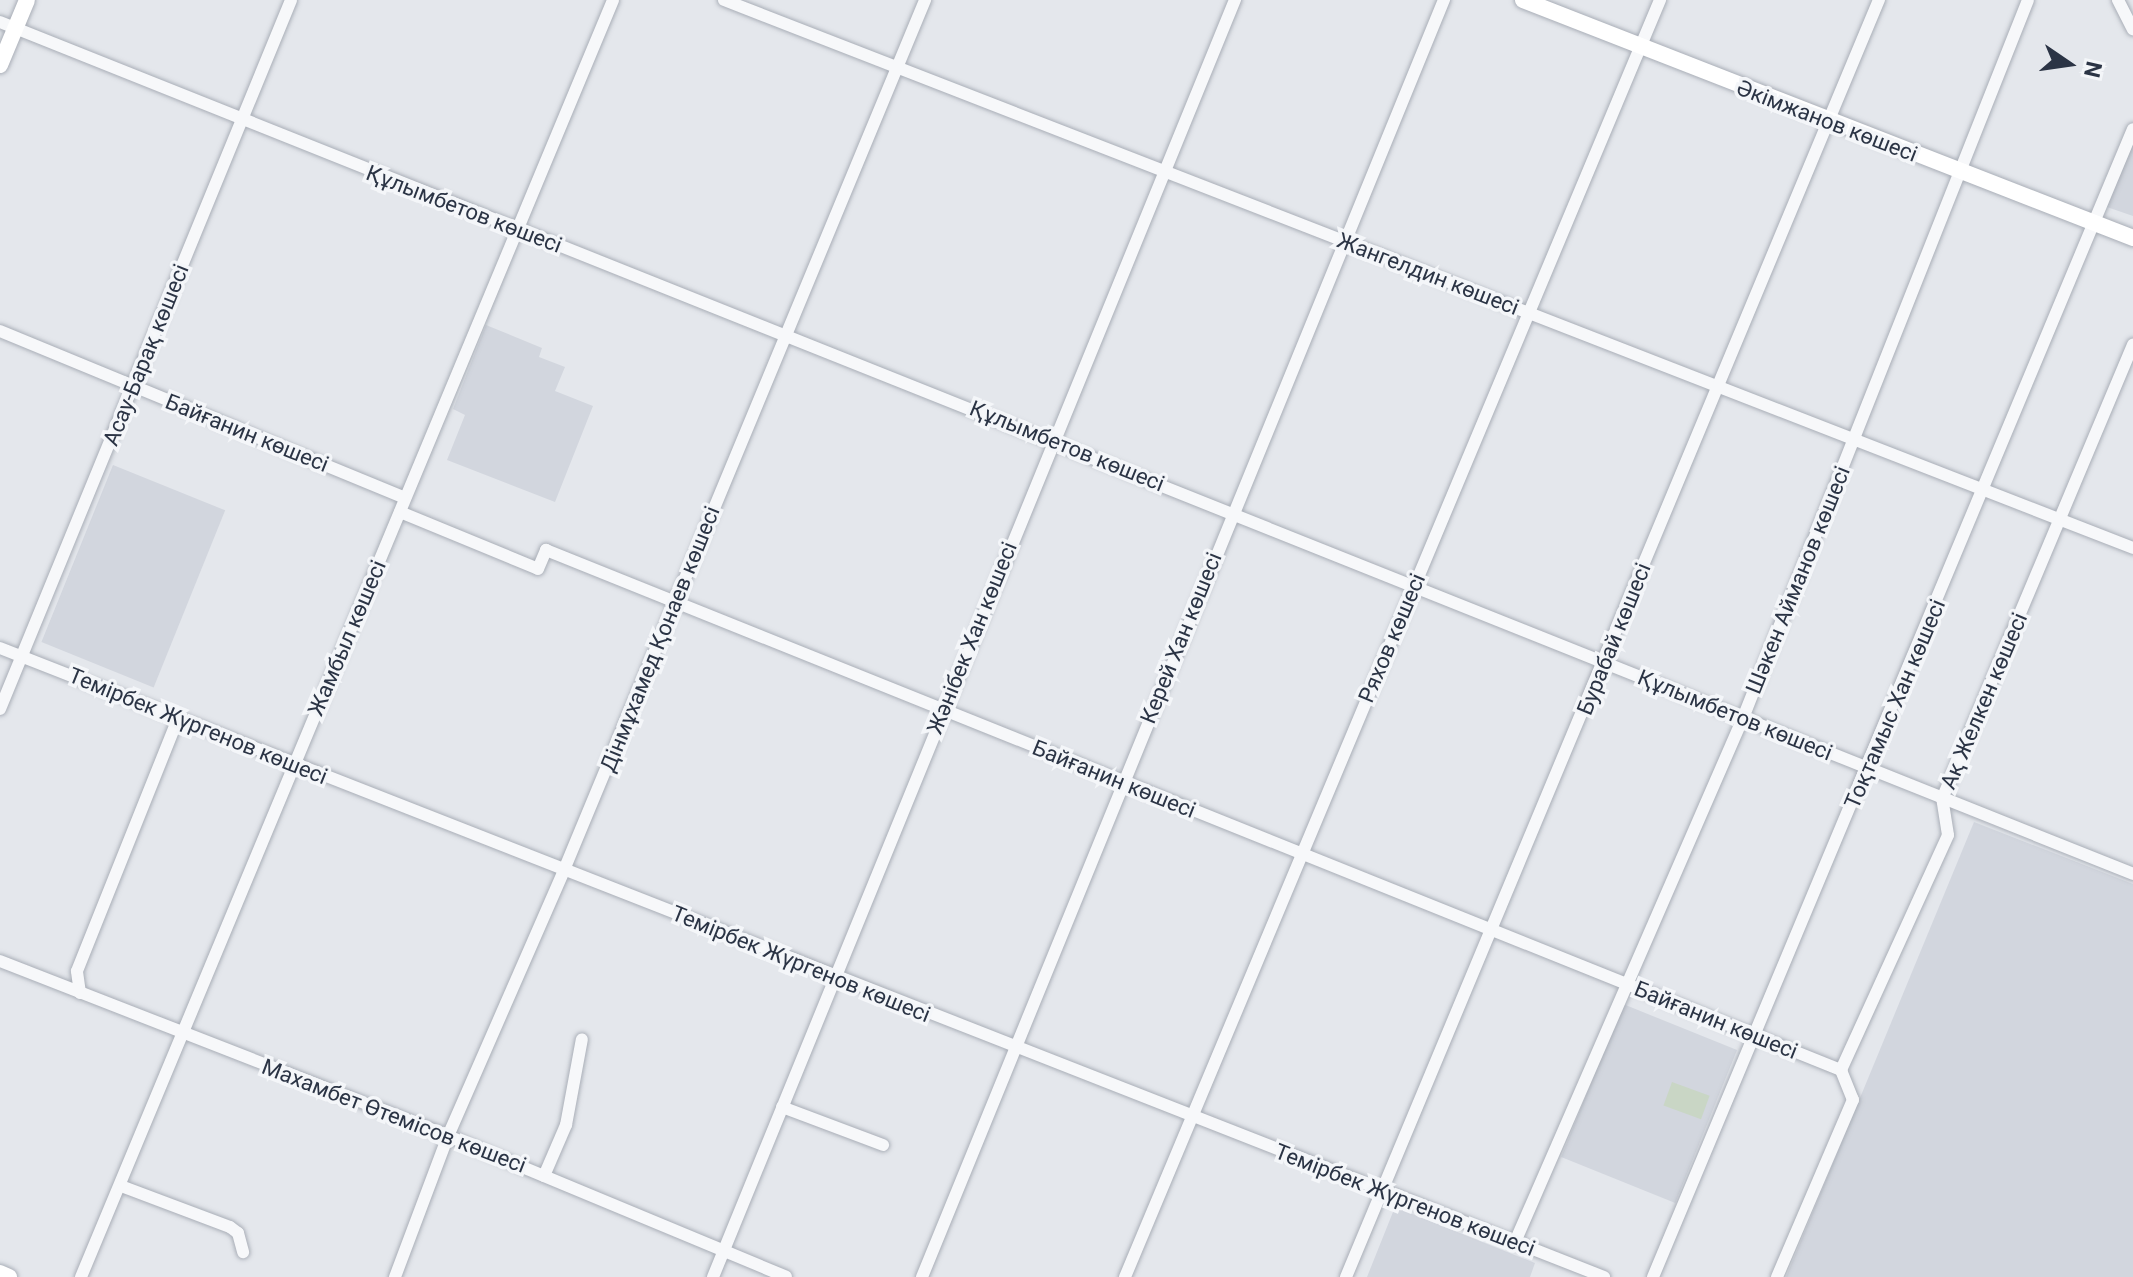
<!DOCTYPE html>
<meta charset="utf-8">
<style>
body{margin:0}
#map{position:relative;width:2133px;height:1277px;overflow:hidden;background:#e4e7ec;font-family:Roboto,sans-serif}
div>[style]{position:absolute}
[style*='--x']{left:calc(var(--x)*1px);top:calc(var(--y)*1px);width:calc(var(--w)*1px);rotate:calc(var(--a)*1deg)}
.built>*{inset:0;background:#d2d6de;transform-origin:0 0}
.green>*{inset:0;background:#c9d6c5;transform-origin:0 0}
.roads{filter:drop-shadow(0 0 2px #a9aeb7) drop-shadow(0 0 2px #a9aeb7)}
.minor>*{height:12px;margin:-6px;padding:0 6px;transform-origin:6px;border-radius:6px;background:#f7f8fa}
.major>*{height:16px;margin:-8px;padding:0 8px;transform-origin:8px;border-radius:8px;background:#fff}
span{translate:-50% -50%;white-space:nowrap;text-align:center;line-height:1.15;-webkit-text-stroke:7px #f4f6f9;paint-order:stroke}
.street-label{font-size:22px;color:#2b3445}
.north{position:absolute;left:2029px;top:24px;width:80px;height:80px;-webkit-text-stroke:6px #f4f6f9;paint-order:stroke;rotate:103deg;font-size:22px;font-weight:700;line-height:32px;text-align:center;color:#2b3445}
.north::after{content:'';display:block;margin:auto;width:28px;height:36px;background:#2b3445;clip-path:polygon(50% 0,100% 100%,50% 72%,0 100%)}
</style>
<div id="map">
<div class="built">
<div style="clip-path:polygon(2133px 143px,2133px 216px,2107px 207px)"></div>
<div style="clip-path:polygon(486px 325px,542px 348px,539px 357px,565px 367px,555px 391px,593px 406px,555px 502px,447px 460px,465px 415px,453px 409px)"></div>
<div style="left:113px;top:465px;width:121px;height:191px;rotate:22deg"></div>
<div style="clip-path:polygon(1974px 822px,2133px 884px,2133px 1277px,1786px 1277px)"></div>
<div style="left:1623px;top:1004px;width:123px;height:165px;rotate:22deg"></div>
<div style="clip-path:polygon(1395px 1207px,1535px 1263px,1530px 1277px,1367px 1277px)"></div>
</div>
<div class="green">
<div style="left:1672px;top:1082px;width:40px;height:25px;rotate:20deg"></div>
</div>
<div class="roads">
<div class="minor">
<div style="--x:724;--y:0;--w:1512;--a:21.25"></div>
<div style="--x:2118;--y:0;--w:33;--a:63"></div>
<div style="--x:0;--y:22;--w:2297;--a:21.77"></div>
<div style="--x:0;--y:331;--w:438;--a:22.4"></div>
<div style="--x:400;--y:512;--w:149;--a:22.4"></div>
<div style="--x:538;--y:569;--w:21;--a:-67"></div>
<div style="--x:546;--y:550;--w:1396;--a:21.88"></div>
<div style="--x:0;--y:648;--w:1723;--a:21.41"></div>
<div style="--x:0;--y:709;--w:766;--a:-67.68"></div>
<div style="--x:0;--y:961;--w:481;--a:21.3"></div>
<div style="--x:448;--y:1136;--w:366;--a:22.6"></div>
<div style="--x:80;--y:993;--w:22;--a:-98"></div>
<div style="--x:77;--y:971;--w:271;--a:-68.2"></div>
<div style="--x:782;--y:1107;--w:108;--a:20.6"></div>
<div style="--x:544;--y:1176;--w:56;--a:-66.7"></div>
<div style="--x:566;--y:1125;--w:87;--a:-79.5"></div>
<div style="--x:121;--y:1186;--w:116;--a:20.6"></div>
<div style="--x:230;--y:1227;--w:10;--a:37"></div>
<div style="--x:238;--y:1233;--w:20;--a:75"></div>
<div style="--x:1515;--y:1242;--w:571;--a:-66.49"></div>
<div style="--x:1743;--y:718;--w:772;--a:-68.35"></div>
<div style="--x:81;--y:1277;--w:1383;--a:-67.38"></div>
<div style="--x:395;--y:1277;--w:151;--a:-69.4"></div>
<div style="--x:448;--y:1136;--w:290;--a:-66.4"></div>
<div style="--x:564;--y:870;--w:942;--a:-67.46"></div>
<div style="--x:713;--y:1277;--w:1380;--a:-67.77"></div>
<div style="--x:922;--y:1277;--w:1380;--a:-67.77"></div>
<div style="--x:1125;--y:1277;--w:1385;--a:-67.27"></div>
<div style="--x:1346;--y:1277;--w:1384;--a:-67.35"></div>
<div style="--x:1653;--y:1277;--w:1244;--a:-67.31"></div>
<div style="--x:1777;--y:1277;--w:193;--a:-66.8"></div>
<div style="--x:1853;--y:1100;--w:32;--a:-112"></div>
<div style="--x:1841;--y:1070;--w:258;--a:-65.5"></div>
<div style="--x:1948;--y:835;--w:36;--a:-99"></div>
<div style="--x:1942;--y:799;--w:493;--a:-67.2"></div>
</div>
<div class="major">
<div style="--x:1523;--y:0;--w:655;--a:21.31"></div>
<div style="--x:0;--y:65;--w:70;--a:-67.4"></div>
<div style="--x:0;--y:1273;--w:10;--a:24"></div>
</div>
</div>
<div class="street-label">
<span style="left:1827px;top:121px;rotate:21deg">Әкімжанов көшесі</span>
<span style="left:464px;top:209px;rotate:21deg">Құлымбетов көшесі</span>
<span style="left:1428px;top:274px;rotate:21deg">Жангелдин көшесі</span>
<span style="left:146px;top:355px;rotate:-68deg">Асау-Барақ көшесі</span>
<span style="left:247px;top:433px;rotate:22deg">Байғанин көшесі</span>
<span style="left:1067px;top:446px;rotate:22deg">Құлымбетов көшесі</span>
<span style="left:1798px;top:580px;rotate:-68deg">Шәкен Айманов көшесі</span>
<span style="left:347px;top:638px;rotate:-67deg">Жамбыл көшесі</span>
<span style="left:972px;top:638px;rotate:-68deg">Жәнібек Хан көшесі</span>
<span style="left:1181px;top:638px;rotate:-68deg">Керей Хан көшесі</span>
<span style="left:1392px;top:638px;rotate:-67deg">Ряхов көшесі</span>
<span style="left:660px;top:639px;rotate:-68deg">Дінмұхамед Қонаев көшесі</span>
<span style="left:1614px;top:639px;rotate:-68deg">Бурабай көшесі</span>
<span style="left:1984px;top:701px;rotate:-67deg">Ақ Желкен көшесі</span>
<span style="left:1895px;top:704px;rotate:-67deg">Тоқтамыс Хан көшесі</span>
<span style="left:1735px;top:715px;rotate:22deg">Құлымбетов көшесі</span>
<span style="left:198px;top:726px;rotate:22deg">Темірбек Жүргенов көшесі</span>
<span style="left:1114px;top:779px;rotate:22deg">Байғанин көшесі</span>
<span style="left:801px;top:964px;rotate:22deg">Темірбек Жүргенов көшесі</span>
<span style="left:1716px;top:1020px;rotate:22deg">Байғанин көшесі</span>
<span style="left:394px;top:1116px;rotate:21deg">Махамбет Өтемісов көшесі</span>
<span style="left:1405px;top:1200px;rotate:21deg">Темірбек Жүргенов көшесі</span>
</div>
<div class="north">N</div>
</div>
